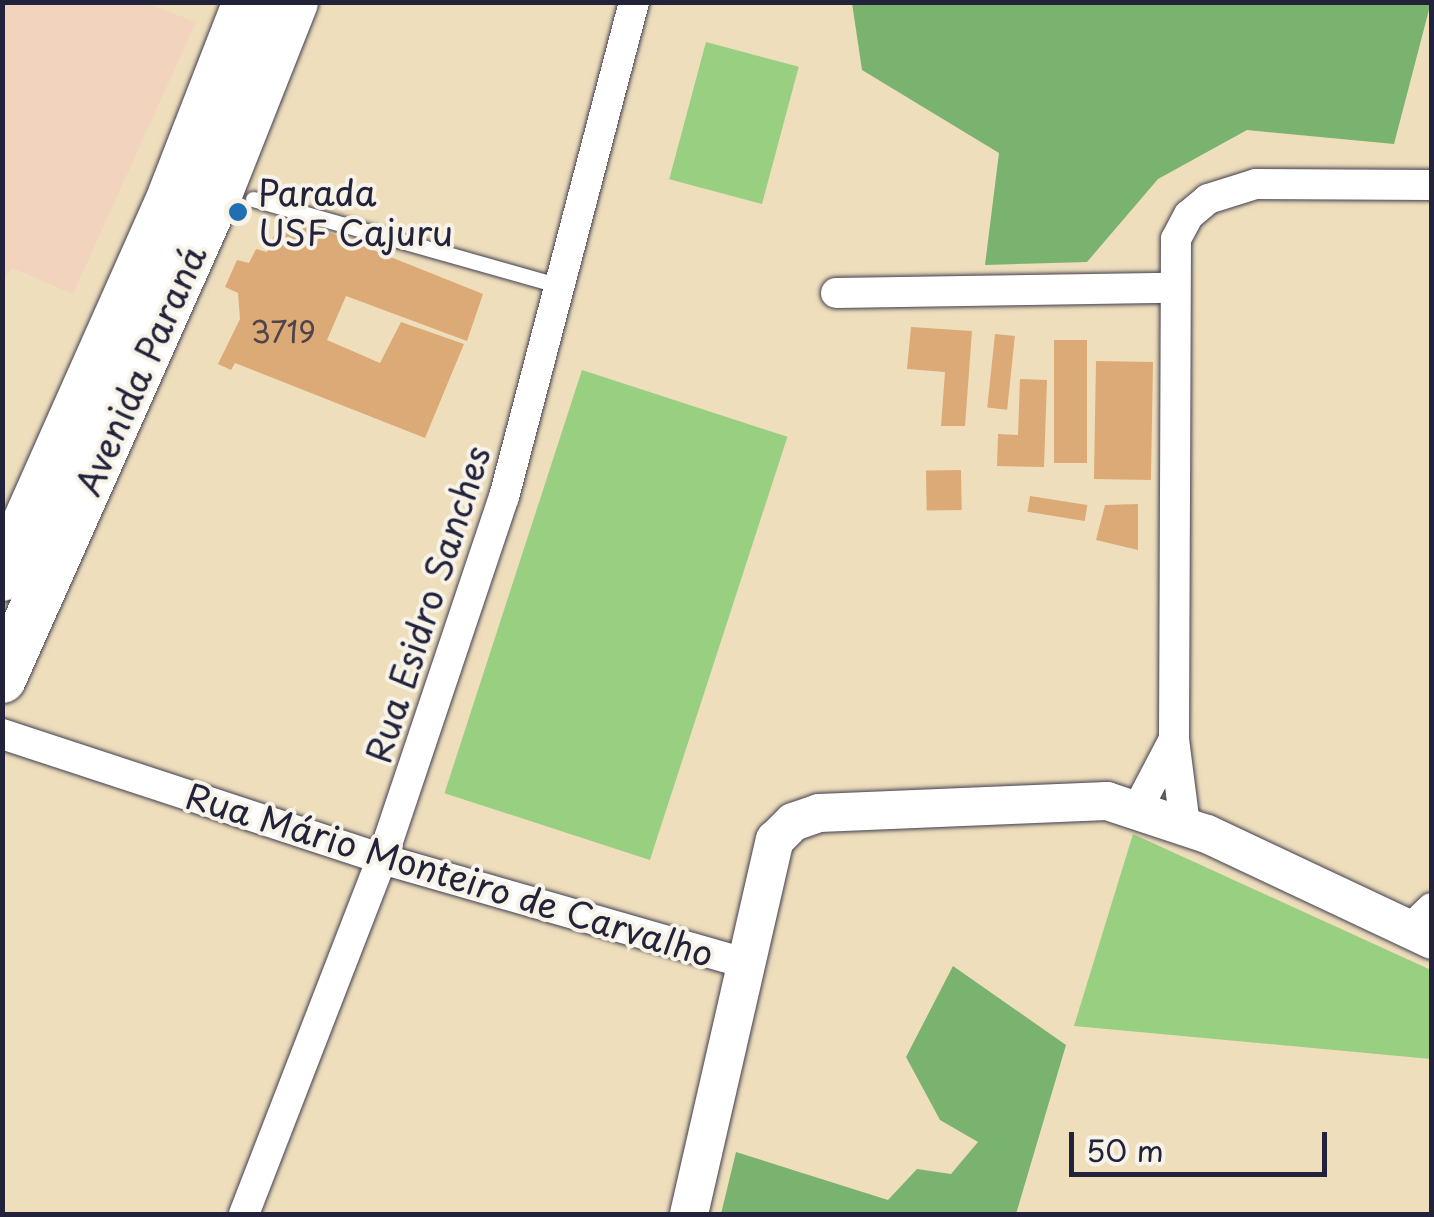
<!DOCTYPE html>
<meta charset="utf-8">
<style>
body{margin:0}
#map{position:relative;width:1434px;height:1217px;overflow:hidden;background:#eedebc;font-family:"Playpen Sans",sans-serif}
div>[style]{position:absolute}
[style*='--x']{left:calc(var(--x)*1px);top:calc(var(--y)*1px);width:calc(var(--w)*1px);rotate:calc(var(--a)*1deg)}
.built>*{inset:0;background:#f2d4be}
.green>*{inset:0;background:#98cf81;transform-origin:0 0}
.forest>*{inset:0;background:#7ab26f}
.building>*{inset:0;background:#dcaa76;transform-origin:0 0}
.roads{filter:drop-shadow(0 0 2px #413e4e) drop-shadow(0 0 2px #413e4e)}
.service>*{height:15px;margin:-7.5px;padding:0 7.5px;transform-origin:7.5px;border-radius:7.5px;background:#fff}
.minor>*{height:30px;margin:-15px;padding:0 15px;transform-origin:15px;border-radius:15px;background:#fff}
.tertiary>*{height:38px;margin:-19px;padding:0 19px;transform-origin:19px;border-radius:19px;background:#fff}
.primary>*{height:48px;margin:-24px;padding:0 24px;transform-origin:24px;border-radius:24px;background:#fff}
.dots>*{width:28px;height:28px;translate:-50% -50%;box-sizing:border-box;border:5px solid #f7f3e8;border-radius:50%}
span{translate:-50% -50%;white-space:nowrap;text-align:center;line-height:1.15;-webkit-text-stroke:8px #f7f3e8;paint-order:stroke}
.number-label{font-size:30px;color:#50444a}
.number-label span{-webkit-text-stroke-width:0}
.poi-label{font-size:35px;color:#22223b}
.left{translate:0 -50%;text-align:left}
.street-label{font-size:35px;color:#22223b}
.frame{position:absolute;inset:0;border:5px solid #22223b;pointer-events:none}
.scale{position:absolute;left:1069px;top:1132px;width:258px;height:45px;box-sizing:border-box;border:5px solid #22223b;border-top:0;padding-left:12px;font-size:30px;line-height:35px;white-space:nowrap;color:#22223b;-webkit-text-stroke:8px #f7f3e8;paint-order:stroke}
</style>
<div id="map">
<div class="built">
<div style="clip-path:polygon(3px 2px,145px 3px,196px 22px,73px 294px,12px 268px,3px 281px)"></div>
</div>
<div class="green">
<div style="left:706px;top:42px;width:96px;height:142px;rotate:15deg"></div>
<div style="left:582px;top:370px;width:216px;height:445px;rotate:18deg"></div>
<div style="clip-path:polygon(1133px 834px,1431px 970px,1431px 1059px,1074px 1026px)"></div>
</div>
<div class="forest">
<div style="clip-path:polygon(1431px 2px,1394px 144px,1247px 130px,1158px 179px,1087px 262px,985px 265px,999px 153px,862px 70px,852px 3px)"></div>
<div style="clip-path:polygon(953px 966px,1066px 1045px,1016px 1214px,721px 1214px,736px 1152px,888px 1200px,917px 1169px,951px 1174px,978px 1142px,940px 1120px,906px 1057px)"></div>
</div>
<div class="building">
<div style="clip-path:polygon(283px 214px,483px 294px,467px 341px,346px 296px,327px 340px,380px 363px,401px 322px,464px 344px,425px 438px,235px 363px,231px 370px,218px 364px,240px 319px,238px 293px,225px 287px,237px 260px,249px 263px,256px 249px,267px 252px)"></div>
<div style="clip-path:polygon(911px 327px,972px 331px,965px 426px,941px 426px,945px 372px,907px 369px)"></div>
<div style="left:995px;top:334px;width:20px;height:74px;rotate:6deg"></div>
<div style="left:1087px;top:340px;width:123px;height:33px;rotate:90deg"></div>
<div style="left:1096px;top:361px;width:57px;height:118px;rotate:1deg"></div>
<div style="clip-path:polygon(1020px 379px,1047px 380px,1044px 467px,997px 466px,998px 434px,1018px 435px)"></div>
<div style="left:961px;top:470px;width:40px;height:35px;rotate:89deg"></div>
<div style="left:1030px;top:496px;width:58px;height:16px;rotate:9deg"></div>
<div style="clip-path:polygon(1138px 504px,1138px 550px,1096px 540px,1105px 505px)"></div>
</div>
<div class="roads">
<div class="service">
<div style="--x:253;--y:199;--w:319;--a:15.8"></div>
</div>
<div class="minor">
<div style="--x:836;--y:293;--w:336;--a:-0.9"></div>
<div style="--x:2;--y:734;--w:400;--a:18.2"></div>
<div style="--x:382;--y:859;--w:378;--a:16"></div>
<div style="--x:1138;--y:808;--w:78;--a:-62.4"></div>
<div style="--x:1185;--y:825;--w:87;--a:-97.3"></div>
<div style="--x:1174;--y:739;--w:500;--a:-89.77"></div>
<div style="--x:1176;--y:239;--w:27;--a:-62"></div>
<div style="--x:1189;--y:215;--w:25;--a:-40"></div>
<div style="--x:1208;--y:199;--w:50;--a:-17.4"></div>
<div style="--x:1256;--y:184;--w:176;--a:0.3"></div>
<div style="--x:1410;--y:929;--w:30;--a:-44"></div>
<div style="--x:244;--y:1214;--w:381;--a:-68.8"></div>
<div style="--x:382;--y:859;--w:382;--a:-71.4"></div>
<div style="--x:504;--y:497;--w:512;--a:-75.28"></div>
</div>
<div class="tertiary">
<div style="--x:689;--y:1214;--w:384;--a:-77.1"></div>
<div style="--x:775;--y:840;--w:25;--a:-45"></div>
<div style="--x:793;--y:822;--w:28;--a:-19"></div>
<div style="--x:819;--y:813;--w:288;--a:-2.4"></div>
<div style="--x:1107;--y:801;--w:105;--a:18.3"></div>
<div style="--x:1207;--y:834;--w:249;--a:25.2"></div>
</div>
<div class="primary">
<div style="--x:2;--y:577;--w:405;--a:-66"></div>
<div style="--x:167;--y:207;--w:220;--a:-68.7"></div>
<div style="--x:2;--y:679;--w:536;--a:-66.02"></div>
<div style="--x:220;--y:189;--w:201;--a:-68.4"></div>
</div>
</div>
<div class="dots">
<div style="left:238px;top:212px;background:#1f6fb2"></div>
</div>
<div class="number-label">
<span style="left:283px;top:331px">3719</span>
</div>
<div class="poi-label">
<span class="left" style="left:258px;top:212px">Parada<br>USF Cajuru</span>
</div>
<div class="street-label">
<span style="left:140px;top:370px;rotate:-66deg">Avenida Paraná</span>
<span style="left:427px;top:604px;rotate:-72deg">Rua Esidro Sanches</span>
<span style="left:450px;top:874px;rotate:17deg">Rua Mário Monteiro de Carvalho</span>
</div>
<div class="frame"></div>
<div class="scale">50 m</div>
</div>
